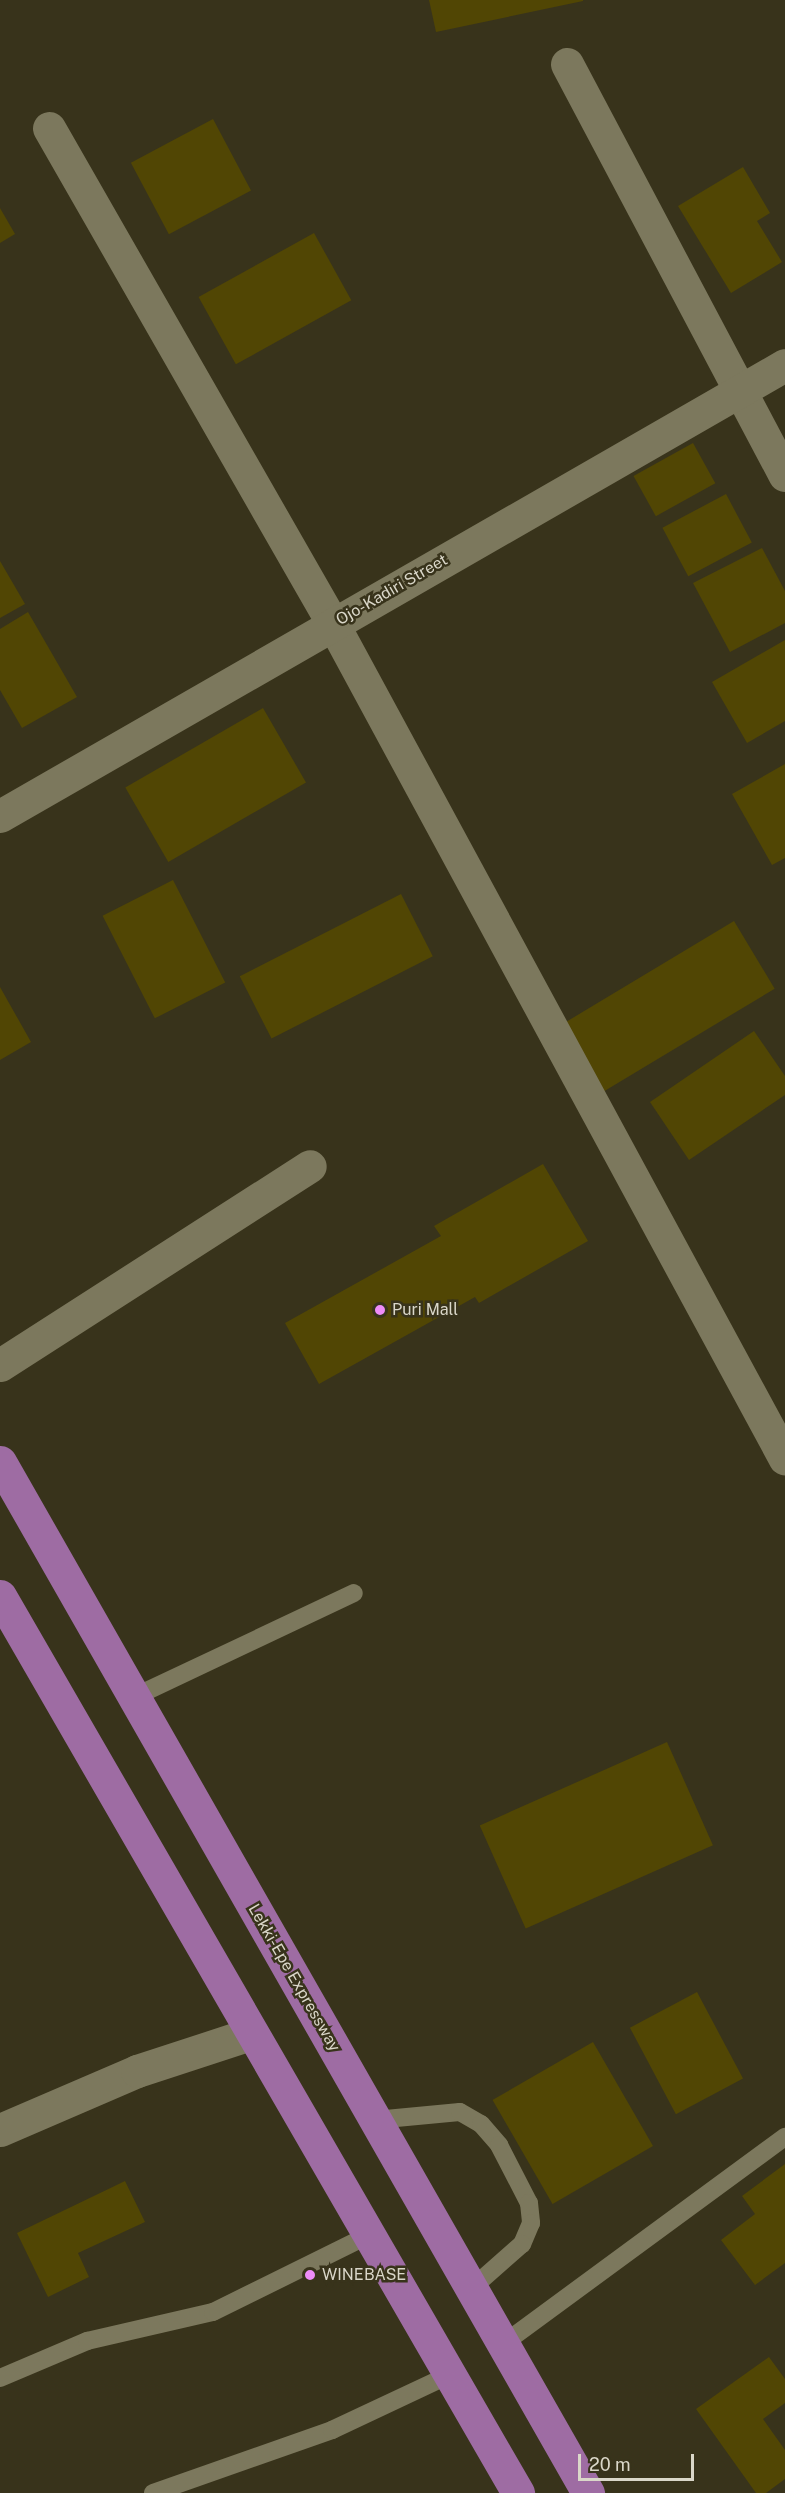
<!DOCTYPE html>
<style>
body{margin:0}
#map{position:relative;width:785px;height:2493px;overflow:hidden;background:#38331b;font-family:"Public Sans",sans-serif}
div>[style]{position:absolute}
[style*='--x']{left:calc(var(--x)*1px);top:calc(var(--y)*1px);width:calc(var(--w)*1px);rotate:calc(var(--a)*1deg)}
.building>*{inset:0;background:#514604;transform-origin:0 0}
.lane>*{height:18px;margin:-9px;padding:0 9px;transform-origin:9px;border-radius:9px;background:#7c785d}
.street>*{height:33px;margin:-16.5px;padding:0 16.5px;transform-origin:16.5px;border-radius:16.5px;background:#7c785d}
.highway>*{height:33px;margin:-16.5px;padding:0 16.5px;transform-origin:16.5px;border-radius:16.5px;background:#9e6ca3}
.dots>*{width:16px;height:16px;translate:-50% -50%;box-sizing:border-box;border:3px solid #38331b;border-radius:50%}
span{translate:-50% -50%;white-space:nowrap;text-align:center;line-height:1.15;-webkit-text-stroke:5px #38331b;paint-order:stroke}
.street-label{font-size:16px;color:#dad7c9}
.poi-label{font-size:16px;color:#dad7c9}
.left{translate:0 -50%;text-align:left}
.scale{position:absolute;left:578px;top:2454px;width:116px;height:27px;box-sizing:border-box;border:3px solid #dad7c9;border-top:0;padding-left:8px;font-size:18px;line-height:21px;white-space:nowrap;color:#dad7c9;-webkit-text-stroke:4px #38331b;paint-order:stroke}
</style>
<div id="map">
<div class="building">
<div style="clip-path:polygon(429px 0,583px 0,583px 1px,436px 32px)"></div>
<div style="left:213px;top:119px;width:81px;height:93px;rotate:62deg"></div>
<div style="clip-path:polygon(743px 167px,770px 213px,757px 221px,782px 262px,731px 293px,678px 206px)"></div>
<div style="clip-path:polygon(0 208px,15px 234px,0 243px)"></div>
<div style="left:314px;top:233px;width:77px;height:132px;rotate:61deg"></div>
<div style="left:693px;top:443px;width:46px;height:68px;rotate:61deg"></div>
<div style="left:726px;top:494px;width:55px;height:72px;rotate:62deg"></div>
<div style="clip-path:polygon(762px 548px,785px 591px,785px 623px,730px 652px,693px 583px)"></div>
<div style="clip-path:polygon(0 561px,25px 604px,0 618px)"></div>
<div style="clip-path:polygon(28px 612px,77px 697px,22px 728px,0 690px,0 629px)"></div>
<div style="clip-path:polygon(785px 640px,785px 721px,747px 743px,712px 682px)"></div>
<div style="left:263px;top:708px;width:86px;height:159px;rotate:60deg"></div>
<div style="clip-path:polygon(785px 764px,785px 858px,772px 865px,732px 794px)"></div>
<div style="left:173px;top:880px;width:115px;height:79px;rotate:63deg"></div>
<div style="left:401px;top:894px;width:70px;height:181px;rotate:63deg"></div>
<div style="left:734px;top:921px;width:79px;height:199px;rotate:59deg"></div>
<div style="clip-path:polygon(0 987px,31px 1042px,0 1060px)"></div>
<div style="clip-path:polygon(754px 1031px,785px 1076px,785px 1095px,689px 1160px,650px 1102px)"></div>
<div style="clip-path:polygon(543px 1164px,588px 1241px,479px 1303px,475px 1297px,319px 1384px,285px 1323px,441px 1236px,434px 1226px)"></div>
<div style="left:667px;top:1742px;width:113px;height:205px;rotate:66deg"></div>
<div style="left:697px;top:1992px;width:98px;height:76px;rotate:62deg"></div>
<div style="left:593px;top:2042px;width:120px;height:116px;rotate:60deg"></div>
<div style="clip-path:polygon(785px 2164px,785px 2263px,755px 2285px,721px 2240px,755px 2214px,742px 2196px)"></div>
<div style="clip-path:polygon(125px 2181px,145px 2222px,78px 2253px,89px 2277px,48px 2297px,17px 2233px)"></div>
<div style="clip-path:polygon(769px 2357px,785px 2379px,785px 2403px,763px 2419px,785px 2450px,785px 2479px,766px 2493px,756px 2493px,696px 2409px)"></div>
</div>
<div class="lane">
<div style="--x:134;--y:1697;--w:243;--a:-25.3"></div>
<div style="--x:375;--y:2120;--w:85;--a:-5.4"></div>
<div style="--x:460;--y:2112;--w:24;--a:30"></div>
<div style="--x:481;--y:2124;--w:28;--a:49"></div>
<div style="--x:499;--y:2145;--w:65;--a:62.7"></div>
<div style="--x:529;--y:2203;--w:20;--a:84"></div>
<div style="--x:531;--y:2223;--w:23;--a:113"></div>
<div style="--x:522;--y:2244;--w:68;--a:138.6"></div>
<div style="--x:503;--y:2344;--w:350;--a:-36.3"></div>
<div style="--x:0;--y:2378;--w:95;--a:-23"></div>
<div style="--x:87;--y:2341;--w:129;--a:-13"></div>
<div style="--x:213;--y:2312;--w:172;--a:-26.3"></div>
<div style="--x:153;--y:2493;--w:190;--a:-19.4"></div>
<div style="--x:332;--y:2430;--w:129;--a:-25.2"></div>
</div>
<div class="street">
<div style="--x:567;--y:64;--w:465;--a:62.1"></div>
<div style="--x:49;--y:128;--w:572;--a:60.21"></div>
<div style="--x:333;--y:624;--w:949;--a:61.57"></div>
<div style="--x:0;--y:816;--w:905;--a:-29.88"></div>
<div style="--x:0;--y:1365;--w:368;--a:-32.7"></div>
<div style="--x:0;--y:2130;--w:149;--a:-23.3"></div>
<div style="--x:137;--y:2071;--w:119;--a:-18.1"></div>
</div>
<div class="highway">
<div style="--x:0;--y:1462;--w:1187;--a:60.3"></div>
<div style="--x:0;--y:1596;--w:1036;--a:59.99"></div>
</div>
<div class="dots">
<div style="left:380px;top:1310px;background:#ee8cf8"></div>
<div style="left:310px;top:2275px;background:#ee8cf8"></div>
</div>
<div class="street-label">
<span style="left:392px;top:590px;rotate:-30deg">Ojo-Kadiri Street</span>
<span style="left:294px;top:1978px;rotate:60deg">Lekki-Epe Expressway</span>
</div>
<div class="poi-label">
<span class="left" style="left:392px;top:1310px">Puri Mall</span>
<span class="left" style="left:322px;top:2275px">WINEBASE</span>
</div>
<div class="scale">20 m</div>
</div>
